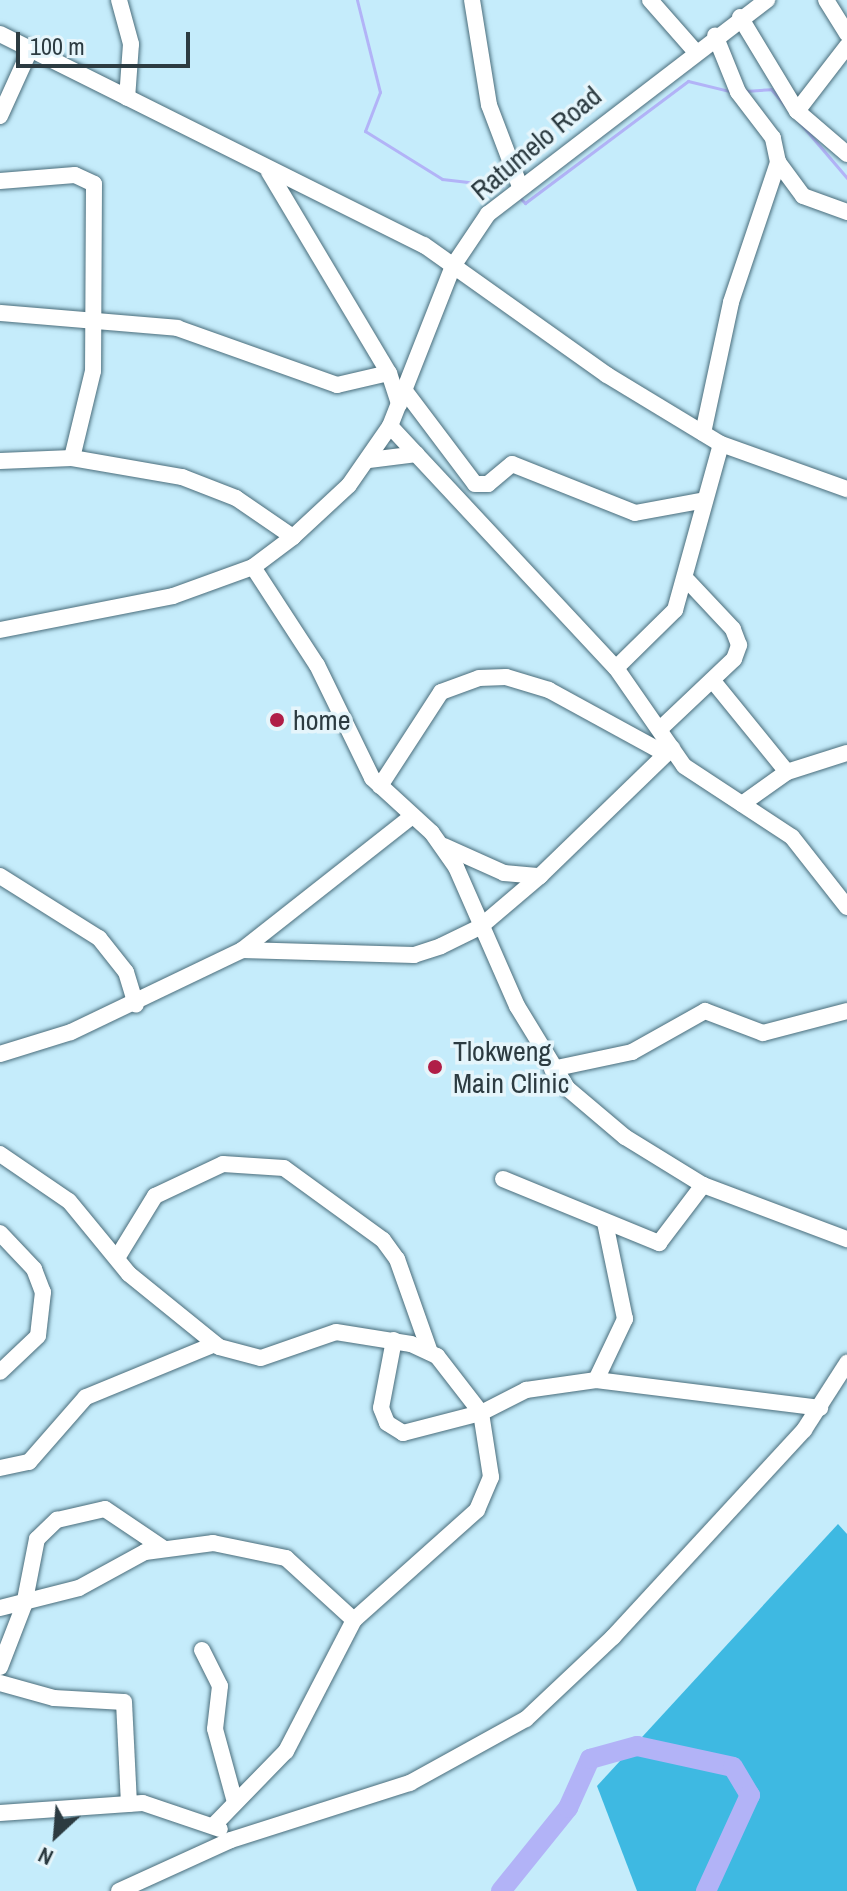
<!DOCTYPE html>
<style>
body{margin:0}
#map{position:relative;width:847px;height:1891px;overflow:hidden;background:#c5ecfb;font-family:"Archivo Narrow",sans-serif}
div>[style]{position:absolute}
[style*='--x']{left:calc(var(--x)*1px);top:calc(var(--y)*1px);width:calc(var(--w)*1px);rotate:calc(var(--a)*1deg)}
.forest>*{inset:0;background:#3eb9e2}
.stream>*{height:3px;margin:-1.5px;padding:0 1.5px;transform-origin:1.5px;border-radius:1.5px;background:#b2b3f7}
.river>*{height:20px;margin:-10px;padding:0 10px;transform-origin:10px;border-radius:10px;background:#b2b3f7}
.roads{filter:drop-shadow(0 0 2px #4a6d7b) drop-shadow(0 0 2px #4a6d7b)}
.minor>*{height:16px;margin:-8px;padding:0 8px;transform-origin:8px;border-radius:8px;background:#fff}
.dots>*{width:22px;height:22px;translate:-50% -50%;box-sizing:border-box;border:4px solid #e5f5fb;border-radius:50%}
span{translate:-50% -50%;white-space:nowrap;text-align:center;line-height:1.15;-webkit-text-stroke:7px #e5f5fb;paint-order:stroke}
.street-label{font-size:28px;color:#2c3b41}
.poi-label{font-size:28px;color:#2c3b41}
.left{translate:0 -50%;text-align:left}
.north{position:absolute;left:16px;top:1795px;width:80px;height:80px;-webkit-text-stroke:6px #e5f5fb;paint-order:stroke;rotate:206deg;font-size:22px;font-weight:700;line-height:32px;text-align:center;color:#2c3b41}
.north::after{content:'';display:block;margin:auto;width:28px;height:36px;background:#2c3b41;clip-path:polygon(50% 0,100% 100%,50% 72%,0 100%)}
.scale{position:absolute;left:16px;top:32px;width:174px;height:36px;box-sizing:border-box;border:4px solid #2c3b41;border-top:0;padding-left:10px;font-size:24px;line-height:28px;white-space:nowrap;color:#2c3b41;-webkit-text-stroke:6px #e5f5fb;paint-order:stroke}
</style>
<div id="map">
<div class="forest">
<div style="clip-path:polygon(838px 1524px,847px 1534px,847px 1891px,637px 1891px,597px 1786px)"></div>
</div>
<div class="stream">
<div style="--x:357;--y:0;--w:95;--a:76"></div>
<div style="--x:380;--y:92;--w:42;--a:111"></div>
<div style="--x:365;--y:131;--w:91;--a:31.9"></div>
<div style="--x:442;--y:179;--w:61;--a:6.5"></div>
<div style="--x:745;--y:91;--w:26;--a:-4"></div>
<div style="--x:771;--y:89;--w:117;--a:49.5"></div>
<div style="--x:521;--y:199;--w:6;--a:45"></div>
<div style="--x:525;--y:203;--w:204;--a:-36.8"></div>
<div style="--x:688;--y:81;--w:46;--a:13.7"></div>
</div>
<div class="river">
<div style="--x:501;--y:1891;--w:107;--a:-51.1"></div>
<div style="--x:568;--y:1808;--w:54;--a:-65.8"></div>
<div style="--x:590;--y:1759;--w:49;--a:-15.5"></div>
<div style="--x:637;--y:1746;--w:98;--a:12.3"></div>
<div style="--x:733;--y:1767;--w:33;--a:59"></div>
<div style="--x:750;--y:1795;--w:106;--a:114.6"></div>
</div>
<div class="roads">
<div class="minor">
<div style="--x:119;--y:0;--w:46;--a:74.7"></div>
<div style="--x:131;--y:44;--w:54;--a:94.2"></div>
<div style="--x:472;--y:0;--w:106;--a:80.8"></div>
<div style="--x:489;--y:105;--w:85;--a:69.2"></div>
<div style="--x:650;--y:0;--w:67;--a:48.7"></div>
<div style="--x:826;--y:0;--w:40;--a:58"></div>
<div style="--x:740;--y:17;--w:110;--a:58.8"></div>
<div style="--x:797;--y:111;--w:66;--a:40.7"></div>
<div style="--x:0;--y:34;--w:474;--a:26.5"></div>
<div style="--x:424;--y:245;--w:224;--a:35.4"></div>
<div style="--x:607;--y:375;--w:133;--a:31.2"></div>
<div style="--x:721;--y:444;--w:134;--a:19.7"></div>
<div style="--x:797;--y:111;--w:82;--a:-52.4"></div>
<div style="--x:0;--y:116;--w:72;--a:-65.6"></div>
<div style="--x:778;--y:162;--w:42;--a:53.7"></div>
<div style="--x:803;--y:196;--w:47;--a:20"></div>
<div style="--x:269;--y:172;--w:234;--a:59.2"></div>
<div style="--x:0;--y:181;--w:75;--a:-4.6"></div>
<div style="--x:75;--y:175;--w:21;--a:25"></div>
<div style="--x:94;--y:184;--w:187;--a:90.3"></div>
<div style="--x:93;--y:371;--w:89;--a:103.6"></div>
<div style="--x:0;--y:313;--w:178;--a:4.8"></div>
<div style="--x:177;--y:328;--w:170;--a:19.6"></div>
<div style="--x:337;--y:385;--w:53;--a:-13"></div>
<div style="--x:389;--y:373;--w:33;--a:72"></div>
<div style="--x:405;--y:391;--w:116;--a:53"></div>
<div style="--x:475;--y:484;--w:13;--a:0"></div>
<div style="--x:488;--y:484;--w:31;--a:-40"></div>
<div style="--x:512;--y:464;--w:132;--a:21.7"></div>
<div style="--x:635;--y:513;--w:71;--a:-10.5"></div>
<div style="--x:390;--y:426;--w:331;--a:47"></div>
<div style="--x:616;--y:668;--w:119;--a:55.2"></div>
<div style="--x:684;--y:766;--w:129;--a:33.3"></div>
<div style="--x:792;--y:837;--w:89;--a:51.8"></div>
<div style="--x:703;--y:433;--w:134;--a:-77.9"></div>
<div style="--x:731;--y:302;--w:148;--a:-71.4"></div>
<div style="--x:778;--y:162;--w:25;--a:-102"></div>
<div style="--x:773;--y:138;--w:58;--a:-127.3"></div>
<div style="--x:738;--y:92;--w:61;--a:-112"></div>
<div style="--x:369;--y:460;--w:48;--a:-7.1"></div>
<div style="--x:0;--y:461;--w:72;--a:-2.4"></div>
<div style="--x:72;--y:458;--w:112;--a:9.8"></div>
<div style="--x:182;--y:477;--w:58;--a:21.3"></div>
<div style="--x:236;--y:498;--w:69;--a:34.4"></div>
<div style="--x:253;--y:567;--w:117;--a:56.9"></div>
<div style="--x:317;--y:665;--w:126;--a:64"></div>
<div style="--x:372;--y:778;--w:81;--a:42.5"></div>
<div style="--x:432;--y:833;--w:42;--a:54.8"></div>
<div style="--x:456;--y:867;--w:152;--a:66.3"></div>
<div style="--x:517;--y:1006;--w:96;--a:58.6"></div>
<div style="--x:567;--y:1088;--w:76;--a:40.2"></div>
<div style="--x:625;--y:1137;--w:92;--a:31.6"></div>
<div style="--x:703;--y:1185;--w:154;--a:20.6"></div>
<div style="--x:0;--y:630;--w:176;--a:-11.1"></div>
<div style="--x:173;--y:596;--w:85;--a:-19.9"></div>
<div style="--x:253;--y:567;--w:50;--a:-36.9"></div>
<div style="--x:293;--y:537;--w:76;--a:-42.9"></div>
<div style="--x:349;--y:485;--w:72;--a:-55.2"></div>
<div style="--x:390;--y:426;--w:172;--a:-68.5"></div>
<div style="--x:453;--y:266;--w:63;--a:-56.1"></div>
<div style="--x:488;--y:214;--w:352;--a:-37.5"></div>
<div style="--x:616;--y:668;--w:83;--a:-44.5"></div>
<div style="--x:675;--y:610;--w:172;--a:-74.5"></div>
<div style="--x:713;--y:681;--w:117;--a:50.9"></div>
<div style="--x:660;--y:729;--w:102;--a:-43.4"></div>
<div style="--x:734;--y:659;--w:15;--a:-70"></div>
<div style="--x:739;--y:645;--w:17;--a:-111"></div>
<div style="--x:733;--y:629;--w:66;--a:-133.2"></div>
<div style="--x:380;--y:786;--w:112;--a:-57"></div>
<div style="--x:441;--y:692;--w:40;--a:-20.2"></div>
<div style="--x:479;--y:678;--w:27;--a:-2"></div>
<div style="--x:506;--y:677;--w:45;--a:16.8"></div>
<div style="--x:549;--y:690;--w:133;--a:28.7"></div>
<div style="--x:742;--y:804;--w:55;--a:-35.4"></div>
<div style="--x:787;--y:772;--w:63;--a:-17.6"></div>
<div style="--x:444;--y:846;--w:66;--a:24.2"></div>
<div style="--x:504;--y:873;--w:36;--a:5"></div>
<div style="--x:0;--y:876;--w:117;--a:32.1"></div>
<div style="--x:99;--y:938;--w:43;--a:51.5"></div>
<div style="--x:126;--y:972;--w:34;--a:73"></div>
<div style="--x:242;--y:950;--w:172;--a:1.7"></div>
<div style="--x:414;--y:955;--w:28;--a:-18"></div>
<div style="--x:441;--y:946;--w:43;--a:-26"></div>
<div style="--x:480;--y:927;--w:79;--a:-40.4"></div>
<div style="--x:540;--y:876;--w:184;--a:-44.1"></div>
<div style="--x:0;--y:1054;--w:74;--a:-17.2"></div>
<div style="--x:71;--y:1032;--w:190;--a:-25.6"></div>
<div style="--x:242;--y:950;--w:216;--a:-38.2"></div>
<div style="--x:552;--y:1069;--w:82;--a:-12"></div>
<div style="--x:632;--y:1052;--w:84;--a:-29.3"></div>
<div style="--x:705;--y:1011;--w:62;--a:20.8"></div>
<div style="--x:763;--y:1033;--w:87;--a:-14.7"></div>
<div style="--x:0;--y:1154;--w:83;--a:34.3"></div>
<div style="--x:69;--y:1201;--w:94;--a:50.6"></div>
<div style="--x:129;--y:1274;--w:116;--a:39"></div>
<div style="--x:219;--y:1347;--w:43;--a:14.7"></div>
<div style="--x:261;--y:1358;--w:79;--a:-19.1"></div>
<div style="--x:336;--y:1332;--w:76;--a:9.1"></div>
<div style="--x:411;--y:1344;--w:29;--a:25"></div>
<div style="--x:437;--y:1356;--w:72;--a:52.3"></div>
<div style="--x:481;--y:1413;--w:65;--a:81.1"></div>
<div style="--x:491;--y:1477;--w:36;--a:113"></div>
<div style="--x:477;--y:1510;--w:165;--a:138.2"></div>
<div style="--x:354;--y:1620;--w:148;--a:117.4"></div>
<div style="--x:286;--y:1751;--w:102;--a:134.2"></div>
<div style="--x:503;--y:1179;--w:169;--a:22.3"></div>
<div style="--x:659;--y:1243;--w:73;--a:-52.8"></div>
<div style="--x:0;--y:1233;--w:50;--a:46.6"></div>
<div style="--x:34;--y:1269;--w:25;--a:69"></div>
<div style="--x:43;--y:1292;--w:44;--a:96.5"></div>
<div style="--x:38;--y:1336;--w:52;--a:136.5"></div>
<div style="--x:117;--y:1258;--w:73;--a:-58.5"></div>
<div style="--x:155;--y:1196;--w:75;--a:-25.2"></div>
<div style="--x:223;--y:1164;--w:61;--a:3.8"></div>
<div style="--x:284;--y:1168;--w:122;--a:36"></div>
<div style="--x:383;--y:1240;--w:24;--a:54"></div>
<div style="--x:397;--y:1259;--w:99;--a:70.5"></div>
<div style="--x:394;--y:1340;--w:69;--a:100.8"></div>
<div style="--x:381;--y:1408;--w:16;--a:68"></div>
<div style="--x:387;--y:1423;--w:19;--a:32"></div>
<div style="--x:403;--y:1433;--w:81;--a:-14.4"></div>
<div style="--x:481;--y:1413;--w:51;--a:-27.1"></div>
<div style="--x:526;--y:1390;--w:71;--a:-8.1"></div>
<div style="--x:596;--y:1380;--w:226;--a:7.1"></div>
<div style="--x:596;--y:1380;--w:68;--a:-64.6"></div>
<div style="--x:625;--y:1319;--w:99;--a:-101.7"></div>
<div style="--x:0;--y:1468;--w:30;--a:-12"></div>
<div style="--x:29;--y:1462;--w:86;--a:-48.8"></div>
<div style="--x:86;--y:1397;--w:139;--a:-22.3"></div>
<div style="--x:0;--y:1608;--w:81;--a:-14.2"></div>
<div style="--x:79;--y:1588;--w:75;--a:-28.6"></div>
<div style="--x:145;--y:1552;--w:69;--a:-7.5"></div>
<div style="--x:213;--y:1543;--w:75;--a:11.6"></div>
<div style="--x:286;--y:1558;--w:92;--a:42.4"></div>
<div style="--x:202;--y:1650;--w:40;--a:63.4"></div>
<div style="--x:220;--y:1686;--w:43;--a:96.6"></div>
<div style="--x:215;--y:1729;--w:76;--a:74.7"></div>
<div style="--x:0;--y:1667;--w:66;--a:-68.8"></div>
<div style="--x:24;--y:1605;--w:67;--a:-78.9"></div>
<div style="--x:37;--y:1539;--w:28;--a:-44"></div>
<div style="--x:57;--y:1520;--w:49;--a:-12.9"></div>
<div style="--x:105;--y:1509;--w:70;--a:33.9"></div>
<div style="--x:0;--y:1683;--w:56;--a:15.5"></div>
<div style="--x:54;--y:1698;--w:70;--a:3.3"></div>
<div style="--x:124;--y:1702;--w:102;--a:87.2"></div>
<div style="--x:0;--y:1813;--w:143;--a:-4"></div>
<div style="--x:143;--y:1803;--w:81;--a:18.7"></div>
<div style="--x:119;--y:1891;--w:123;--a:-24.5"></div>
<div style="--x:231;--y:1840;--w:188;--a:-17.7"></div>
<div style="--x:410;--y:1783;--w:132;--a:-28.9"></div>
<div style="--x:526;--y:1719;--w:120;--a:-43.3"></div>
<div style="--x:613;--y:1637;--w:282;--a:-47.3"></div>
<div style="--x:804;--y:1430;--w:80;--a:-57.3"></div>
</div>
</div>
<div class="dots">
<div style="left:277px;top:720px;background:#b01e47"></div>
<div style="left:435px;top:1067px;background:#b01e47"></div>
</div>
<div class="street-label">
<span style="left:536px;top:143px;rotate:-40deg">Ratumelo Road</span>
</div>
<div class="poi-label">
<span class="left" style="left:293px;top:720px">home</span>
<span class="left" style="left:453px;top:1067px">Tlokweng<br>Main Clinic</span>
</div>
<div class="north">N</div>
<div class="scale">100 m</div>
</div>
